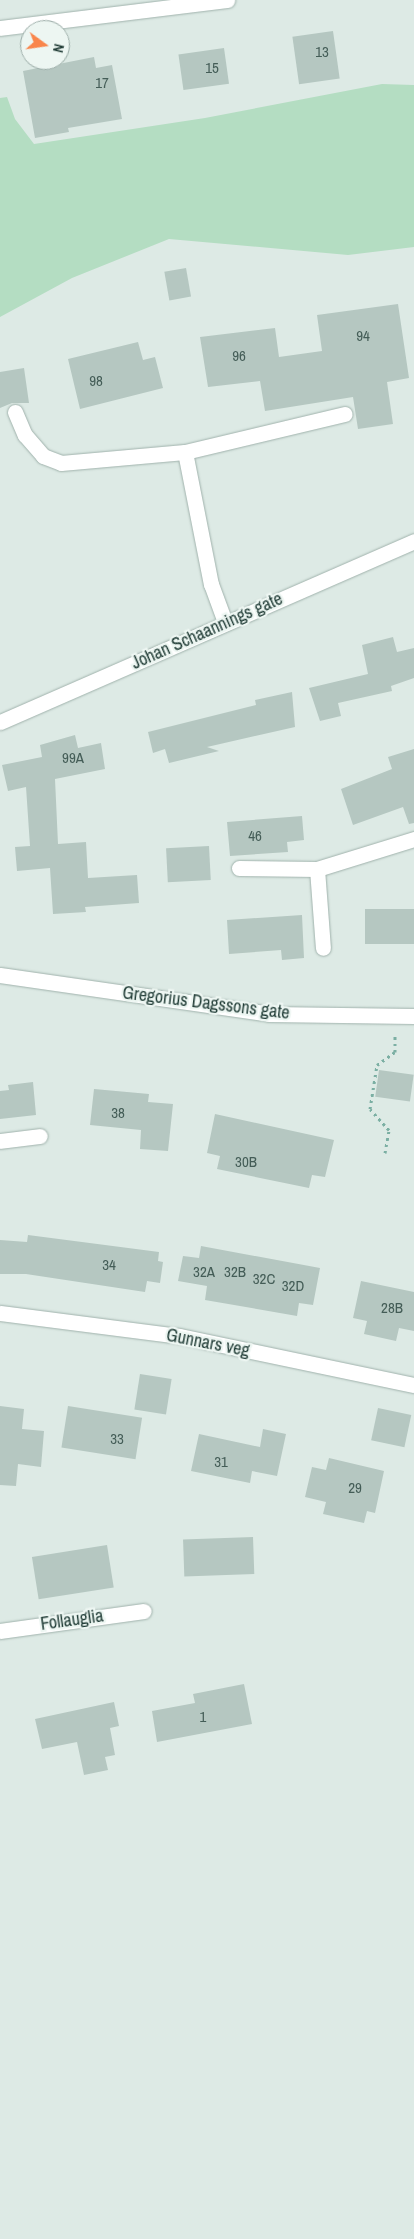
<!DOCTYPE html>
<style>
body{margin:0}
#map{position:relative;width:414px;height:2239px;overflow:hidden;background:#ddeae5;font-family:"Archivo Narrow",sans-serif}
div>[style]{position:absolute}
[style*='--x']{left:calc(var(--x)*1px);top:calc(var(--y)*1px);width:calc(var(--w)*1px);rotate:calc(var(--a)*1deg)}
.green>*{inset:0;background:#b4ddc2}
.building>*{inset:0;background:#b5c7c1;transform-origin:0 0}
.path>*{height:3px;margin-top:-1.5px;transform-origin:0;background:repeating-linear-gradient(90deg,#7bafa3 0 2.5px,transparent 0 6.5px)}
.roads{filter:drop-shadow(0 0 1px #a0b2ac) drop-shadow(0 0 1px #a0b2ac)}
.minor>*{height:15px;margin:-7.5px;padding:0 7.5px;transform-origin:7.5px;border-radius:7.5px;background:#fff}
span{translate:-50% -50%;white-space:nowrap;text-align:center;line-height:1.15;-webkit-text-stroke:4.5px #edf6f2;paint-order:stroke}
.number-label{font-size:15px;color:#445d57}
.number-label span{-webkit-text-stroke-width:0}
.street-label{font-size:18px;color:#1e3a34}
.north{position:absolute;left:20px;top:20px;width:50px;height:50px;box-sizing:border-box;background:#edf6f2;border:1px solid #9aaba6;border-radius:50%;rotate:104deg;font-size:14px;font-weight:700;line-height:20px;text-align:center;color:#1e3a34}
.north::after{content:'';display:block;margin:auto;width:18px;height:22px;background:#f9854b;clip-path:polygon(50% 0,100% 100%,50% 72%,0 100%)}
</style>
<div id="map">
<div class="green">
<div style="clip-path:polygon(382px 84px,414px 85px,414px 247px,348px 255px,169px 239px,72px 278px,0 317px,0 98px,7px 97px,15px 119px,34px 144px,205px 118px)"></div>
</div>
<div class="building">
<div style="left:333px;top:31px;width:48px;height:41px;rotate:82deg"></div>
<div style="left:224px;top:48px;width:36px;height:46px;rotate:82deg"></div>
<div style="clip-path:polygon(94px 57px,96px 68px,112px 65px,122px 119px,68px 128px,69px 132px,35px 138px,23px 71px)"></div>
<div style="left:186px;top:268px;width:29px;height:22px;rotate:80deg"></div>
<div style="clip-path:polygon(398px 304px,409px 378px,387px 382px,393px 424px,358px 429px,353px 397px,265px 411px,260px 381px,208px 387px,200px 337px,275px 328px,279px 357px,322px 351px,317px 315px)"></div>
<div style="clip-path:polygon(138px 342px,143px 360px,155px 357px,163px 388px,80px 409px,68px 359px)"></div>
<div style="clip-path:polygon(24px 368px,29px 403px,12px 403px,0 408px,0 372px)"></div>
<div style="clip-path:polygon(393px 637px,397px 652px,414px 648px,414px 678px,391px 686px,392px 691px,338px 703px,341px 716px,320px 721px,309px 688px,368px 674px,362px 645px)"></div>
<div style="clip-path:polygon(292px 692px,295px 727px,207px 747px,219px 751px,169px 763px,165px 749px,153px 753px,148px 732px,256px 705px,255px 700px)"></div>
<div style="clip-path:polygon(75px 735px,78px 748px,101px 743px,105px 769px,55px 779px,58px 844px,86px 842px,88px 878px,137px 875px,139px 903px,85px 907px,86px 912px,53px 914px,50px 868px,17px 871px,15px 847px,30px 846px,26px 787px,8px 791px,2px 765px,42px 757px,40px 745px)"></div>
<div style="clip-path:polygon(414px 749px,414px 823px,409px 824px,403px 807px,353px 825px,341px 789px,392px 769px,388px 757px)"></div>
<div style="clip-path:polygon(302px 816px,304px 840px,287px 842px,288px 852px,230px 856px,227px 822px)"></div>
<div style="left:209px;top:846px;width:34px;height:43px;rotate:87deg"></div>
<div style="left:414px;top:909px;width:35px;height:49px;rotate:90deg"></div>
<div style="clip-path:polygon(302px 915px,304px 958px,282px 960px,281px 950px,229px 954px,227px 920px)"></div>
<div style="left:379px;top:1070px;width:35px;height:27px;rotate:8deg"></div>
<div style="clip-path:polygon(33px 1082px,36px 1115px,0 1119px,0 1091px,9px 1090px,8px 1085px)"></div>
<div style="clip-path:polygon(94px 1089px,149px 1094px,148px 1102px,173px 1104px,168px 1151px,140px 1149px,141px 1130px,90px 1125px)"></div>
<div style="clip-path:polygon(215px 1114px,334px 1140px,325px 1177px,312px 1175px,309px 1188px,217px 1169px,220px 1156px,207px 1153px)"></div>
<div style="clip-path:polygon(28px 1235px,159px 1252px,158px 1261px,163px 1262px,160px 1283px,147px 1281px,145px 1292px,26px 1274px,0 1274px,0 1240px,27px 1242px)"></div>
<div style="clip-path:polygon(201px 1246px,320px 1268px,313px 1305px,299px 1303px,297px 1316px,205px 1300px,207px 1286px,178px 1281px,183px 1256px,199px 1258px)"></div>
<div style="clip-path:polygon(361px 1281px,414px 1292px,414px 1331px,399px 1328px,396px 1341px,364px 1334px,367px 1321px,353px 1318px)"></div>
<div style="left:140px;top:1374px;width:32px;height:36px;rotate:9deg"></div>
<div style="clip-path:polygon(0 1406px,24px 1409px,22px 1429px,44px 1431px,41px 1467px,18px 1464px,16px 1486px,0 1485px)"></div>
<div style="left:68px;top:1406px;width:75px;height:42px;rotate:9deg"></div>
<div style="left:378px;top:1408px;width:34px;height:33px;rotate:12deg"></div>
<div style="clip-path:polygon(263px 1429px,286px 1434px,277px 1476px,252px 1471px,250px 1483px,191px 1471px,199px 1434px,260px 1447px)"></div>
<div style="clip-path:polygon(329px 1458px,384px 1471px,375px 1513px,367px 1511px,364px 1523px,323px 1514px,326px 1502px,305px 1497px,312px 1467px,326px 1470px)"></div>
<div style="left:253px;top:1537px;width:37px;height:70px;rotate:88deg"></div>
<div style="left:107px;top:1545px;width:43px;height:76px;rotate:81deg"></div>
<div style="clip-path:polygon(244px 1684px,252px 1724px,157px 1742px,152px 1711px,195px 1703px,193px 1694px)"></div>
<div style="clip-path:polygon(114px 1702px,119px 1726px,110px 1728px,115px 1755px,105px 1757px,108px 1770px,84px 1775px,77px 1742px,42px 1749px,35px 1719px)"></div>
</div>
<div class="path">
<div style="--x:385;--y:1153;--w:23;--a:-80"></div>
<div style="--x:389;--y:1130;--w:28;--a:-132"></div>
<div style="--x:370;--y:1109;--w:45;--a:-81"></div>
<div style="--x:377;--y:1065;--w:22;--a:-36"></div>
<div style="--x:395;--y:1052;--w:16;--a:-90"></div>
</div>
<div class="roads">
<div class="minor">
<div style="--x:0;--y:28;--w:229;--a:-7"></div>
<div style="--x:15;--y:412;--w:25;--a:67"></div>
<div style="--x:25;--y:435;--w:28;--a:49"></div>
<div style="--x:43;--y:456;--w:19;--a:21"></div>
<div style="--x:61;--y:463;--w:124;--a:-5.1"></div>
<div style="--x:185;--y:452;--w:164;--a:-13.4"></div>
<div style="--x:185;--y:452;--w:135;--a:78.9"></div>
<div style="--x:211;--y:584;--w:40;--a:69.8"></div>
<div style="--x:0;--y:722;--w:452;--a:-23.6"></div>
<div style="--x:239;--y:868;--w:78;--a:0.7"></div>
<div style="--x:317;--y:869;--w:79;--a:85.7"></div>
<div style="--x:317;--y:869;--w:102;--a:-17.2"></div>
<div style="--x:0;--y:975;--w:272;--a:8.2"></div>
<div style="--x:269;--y:1014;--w:145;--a:0.8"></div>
<div style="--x:0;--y:1141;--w:40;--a:-7.1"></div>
<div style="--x:0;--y:1313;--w:180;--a:7.3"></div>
<div style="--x:179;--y:1336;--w:240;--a:11.8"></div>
<div style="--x:0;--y:1631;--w:145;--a:-7.9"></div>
</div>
</div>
<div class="number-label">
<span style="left:322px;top:52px">13</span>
<span style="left:212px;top:68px">15</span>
<span style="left:102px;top:83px">17</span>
<span style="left:363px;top:336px">94</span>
<span style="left:239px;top:356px">96</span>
<span style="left:96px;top:381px">98</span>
<span style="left:73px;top:758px">99A</span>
<span style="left:255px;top:836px">46</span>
<span style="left:118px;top:1113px">38</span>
<span style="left:246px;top:1162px">30B</span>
<span style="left:109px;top:1265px">34</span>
<span style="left:204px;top:1272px">32A</span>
<span style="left:235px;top:1272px">32B</span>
<span style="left:264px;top:1279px">32C</span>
<span style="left:293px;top:1286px">32D</span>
<span style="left:392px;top:1308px">28B</span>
<span style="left:117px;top:1439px">33</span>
<span style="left:221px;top:1462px">31</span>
<span style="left:355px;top:1488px">29</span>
<span style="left:203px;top:1717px">1</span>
</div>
<div class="street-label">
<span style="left:207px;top:631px;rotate:-24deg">Johan Schaannings gate</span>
<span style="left:206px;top:1003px;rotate:7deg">Gregorius Dagssons gate</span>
<span style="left:208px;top:1343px;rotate:11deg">Gunnars veg</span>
<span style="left:72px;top:1620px;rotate:-8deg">Follauglia</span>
</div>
<div class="north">N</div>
</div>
